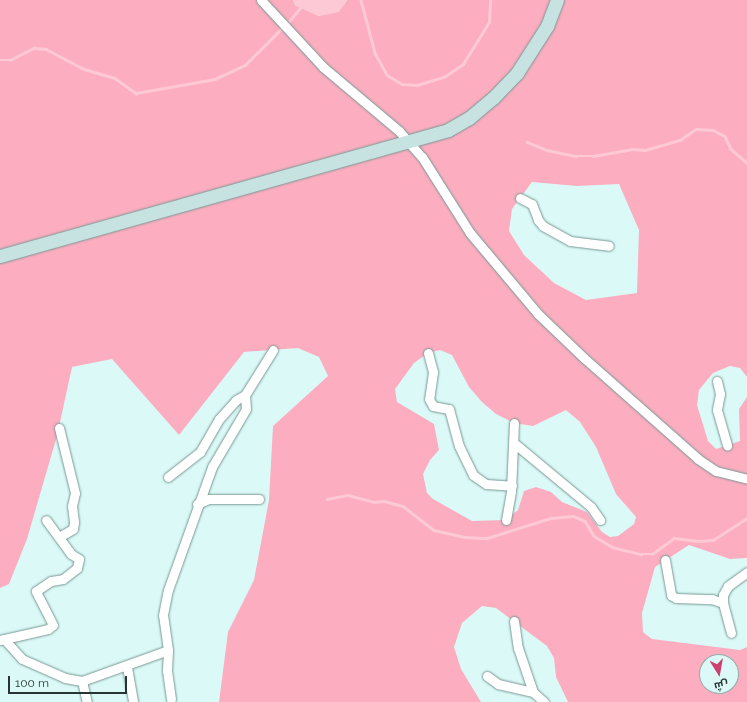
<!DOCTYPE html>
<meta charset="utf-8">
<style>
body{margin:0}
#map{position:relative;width:747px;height:702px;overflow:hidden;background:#dbfaf7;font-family:Raleway,Cairo,sans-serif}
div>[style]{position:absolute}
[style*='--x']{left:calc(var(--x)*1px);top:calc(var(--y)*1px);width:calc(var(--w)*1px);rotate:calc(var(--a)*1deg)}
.green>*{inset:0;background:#fcaec0}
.water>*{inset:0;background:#fdc9d4}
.stream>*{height:2.5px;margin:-1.25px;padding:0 1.25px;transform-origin:1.25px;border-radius:1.25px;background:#fdc9d4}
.roads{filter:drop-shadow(0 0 1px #799794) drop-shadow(0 0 1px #799794)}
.minor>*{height:9px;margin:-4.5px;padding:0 4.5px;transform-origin:4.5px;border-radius:4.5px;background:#fff}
.secondary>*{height:13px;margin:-6.5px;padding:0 6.5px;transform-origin:6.5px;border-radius:6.5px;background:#c6e3e1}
span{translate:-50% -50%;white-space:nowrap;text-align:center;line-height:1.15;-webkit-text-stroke:3px #dbfaf7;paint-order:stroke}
.north{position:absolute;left:699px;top:654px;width:40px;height:40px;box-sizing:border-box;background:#dbfaf7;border:1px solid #93aba9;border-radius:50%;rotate:169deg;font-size:11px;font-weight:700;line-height:16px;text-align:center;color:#283433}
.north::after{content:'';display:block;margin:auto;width:14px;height:18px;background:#cd4070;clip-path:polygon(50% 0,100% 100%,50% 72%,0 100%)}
.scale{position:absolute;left:8px;top:676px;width:119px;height:18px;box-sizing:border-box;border:2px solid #283433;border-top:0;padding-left:5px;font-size:12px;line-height:14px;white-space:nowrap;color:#283433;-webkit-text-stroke:3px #dbfaf7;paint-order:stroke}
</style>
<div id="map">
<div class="green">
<div style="clip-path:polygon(evenodd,0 0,293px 0,295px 5px,319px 16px,344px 5px,347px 0,747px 0,747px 377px,740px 368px,730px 366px,713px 373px,699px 390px,697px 405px,708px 441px,716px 449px,740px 441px,739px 409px,747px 397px,747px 558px,730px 559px,689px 545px,655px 567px,642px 613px,643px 632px,652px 639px,740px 650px,747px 647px,747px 702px,568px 702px,556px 677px,554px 658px,547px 646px,496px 608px,482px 606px,462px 623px,454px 647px,461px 669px,481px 702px,219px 702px,228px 632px,254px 580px,269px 500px,273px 426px,328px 376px,319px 357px,298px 348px,244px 352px,179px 435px,112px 359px,72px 367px,57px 436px,27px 539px,9px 584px,0 588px,0 0,532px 182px,577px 186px,619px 184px,639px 230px,637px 293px,586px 300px,554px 283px,524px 255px,509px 231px,512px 209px,532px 182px,0 0,440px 350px,452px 355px,469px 387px,482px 402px,496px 414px,514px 423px,533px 426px,566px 410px,580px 422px,596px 447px,616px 494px,636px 517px,634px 524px,618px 536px,610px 537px,602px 532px,587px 512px,562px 502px,551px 492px,536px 487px,524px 491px,518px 510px,506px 520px,472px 521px,433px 499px,427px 493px,423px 474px,430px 460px,439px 450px,434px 424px,397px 402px,395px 389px,414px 363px,428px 353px,440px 350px,0 0,707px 662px,731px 662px,731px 686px,707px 686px,707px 662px)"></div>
</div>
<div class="water">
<div style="clip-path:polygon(293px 0,347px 0,339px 12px,319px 16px,295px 5px)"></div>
</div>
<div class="stream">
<div style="--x:361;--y:0;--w:55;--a:75.2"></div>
<div style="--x:375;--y:53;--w:25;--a:61"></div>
<div style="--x:387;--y:75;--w:17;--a:31"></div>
<div style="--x:402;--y:84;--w:15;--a:4"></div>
<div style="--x:417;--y:85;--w:28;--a:-17"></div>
<div style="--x:444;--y:77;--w:23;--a:-34"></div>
<div style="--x:463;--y:64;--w:49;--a:-58.2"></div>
<div style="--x:489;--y:22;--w:22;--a:-87"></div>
<div style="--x:287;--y:24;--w:22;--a:-51"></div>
<div style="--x:0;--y:60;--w:10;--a:0"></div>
<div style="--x:10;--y:60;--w:27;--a:-27"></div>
<div style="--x:34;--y:48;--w:12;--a:5"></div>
<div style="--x:46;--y:49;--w:43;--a:27.8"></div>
<div style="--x:84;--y:69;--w:32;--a:16"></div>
<div style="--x:115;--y:78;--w:26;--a:36"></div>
<div style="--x:136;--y:93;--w:80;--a:-10"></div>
<div style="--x:215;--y:79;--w:33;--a:-25"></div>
<div style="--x:245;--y:65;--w:54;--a:-45"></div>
<div style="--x:527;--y:142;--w:22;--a:22"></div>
<div style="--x:547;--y:150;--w:29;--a:12"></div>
<div style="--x:575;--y:156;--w:18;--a:0"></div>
<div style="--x:593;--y:156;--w:40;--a:-10"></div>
<div style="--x:632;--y:149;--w:13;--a:4"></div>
<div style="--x:645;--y:150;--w:36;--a:-16"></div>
<div style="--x:680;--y:140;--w:19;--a:-35"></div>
<div style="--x:696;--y:129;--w:17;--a:3"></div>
<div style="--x:713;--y:130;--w:13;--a:27"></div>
<div style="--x:725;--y:136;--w:14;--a:65"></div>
<div style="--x:731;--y:149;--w:21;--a:41"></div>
<div style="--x:327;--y:499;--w:21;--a:-11"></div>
<div style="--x:348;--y:495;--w:27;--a:15"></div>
<div style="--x:374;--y:502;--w:10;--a:-6"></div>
<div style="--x:384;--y:501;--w:20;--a:15"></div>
<div style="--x:403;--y:506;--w:39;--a:38"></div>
<div style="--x:434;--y:530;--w:32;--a:13"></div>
<div style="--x:465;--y:537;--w:22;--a:3"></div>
<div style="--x:487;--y:538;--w:67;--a:-17.4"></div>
<div style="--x:551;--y:518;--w:22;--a:-5"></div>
<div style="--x:573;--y:516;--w:13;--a:23"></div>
<div style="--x:585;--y:521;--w:17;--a:59"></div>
<div style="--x:594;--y:536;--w:21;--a:31"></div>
<div style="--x:612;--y:547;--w:30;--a:14"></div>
<div style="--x:641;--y:554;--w:11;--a:0"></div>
<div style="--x:652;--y:554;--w:27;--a:-36"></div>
<div style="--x:674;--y:538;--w:24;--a:7"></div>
<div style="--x:698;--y:541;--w:15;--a:-4"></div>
<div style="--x:713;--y:540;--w:40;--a:-32.9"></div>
</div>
<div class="roads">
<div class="minor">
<div style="--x:261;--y:0;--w:91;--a:47.2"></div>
<div style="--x:323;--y:67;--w:99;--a:40.1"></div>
<div style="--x:399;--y:131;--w:35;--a:49"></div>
<div style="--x:422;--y:157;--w:90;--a:57.7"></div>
<div style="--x:470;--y:233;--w:106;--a:50"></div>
<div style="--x:538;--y:314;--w:64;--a:43.7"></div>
<div style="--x:584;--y:358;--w:152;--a:41.5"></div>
<div style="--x:698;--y:459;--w:22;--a:34"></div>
<div style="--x:716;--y:471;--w:32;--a:14"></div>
<div style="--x:520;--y:198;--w:13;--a:27"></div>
<div style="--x:532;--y:204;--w:17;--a:69"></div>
<div style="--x:538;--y:220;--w:8;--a:50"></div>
<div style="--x:543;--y:226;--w:31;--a:29"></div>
<div style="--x:570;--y:241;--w:39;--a:7"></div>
<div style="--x:428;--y:353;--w:20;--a:75"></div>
<div style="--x:433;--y:372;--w:27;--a:98"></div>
<div style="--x:429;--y:399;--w:8;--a:60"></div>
<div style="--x:433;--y:406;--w:16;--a:11"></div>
<div style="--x:449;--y:409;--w:38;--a:75"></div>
<div style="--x:459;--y:446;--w:32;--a:64"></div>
<div style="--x:473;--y:475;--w:16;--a:35"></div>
<div style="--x:486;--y:484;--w:26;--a:4"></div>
<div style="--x:717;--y:381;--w:13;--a:77"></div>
<div style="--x:720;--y:394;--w:16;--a:101"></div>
<div style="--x:717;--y:410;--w:37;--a:74"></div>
<div style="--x:514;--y:443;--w:100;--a:39.7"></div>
<div style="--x:591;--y:507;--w:16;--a:55"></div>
<div style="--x:168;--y:477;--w:41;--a:-38"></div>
<div style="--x:200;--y:452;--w:38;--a:-60"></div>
<div style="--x:219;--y:419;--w:25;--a:-48"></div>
<div style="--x:236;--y:400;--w:10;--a:-29"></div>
<div style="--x:245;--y:395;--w:53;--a:-58.1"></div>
<div style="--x:197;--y:504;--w:13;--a:-23"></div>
<div style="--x:209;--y:499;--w:50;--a:0"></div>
<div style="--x:506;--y:520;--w:29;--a:-80"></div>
<div style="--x:511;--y:491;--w:68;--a:-87.5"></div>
<div style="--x:59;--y:537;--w:16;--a:-30"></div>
<div style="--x:73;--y:529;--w:7;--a:-82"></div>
<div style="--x:74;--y:522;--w:16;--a:-97"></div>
<div style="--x:72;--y:506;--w:13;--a:-77"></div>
<div style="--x:75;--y:493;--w:67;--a:-103.8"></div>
<div style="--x:665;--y:560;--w:36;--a:80"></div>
<div style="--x:671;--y:595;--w:6;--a:31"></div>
<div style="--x:676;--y:598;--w:36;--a:2"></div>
<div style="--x:712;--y:599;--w:12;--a:20"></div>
<div style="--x:723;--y:603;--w:31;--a:75"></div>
<div style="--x:723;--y:603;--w:8;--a:-90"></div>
<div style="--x:723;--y:595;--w:10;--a:-61"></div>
<div style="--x:728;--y:586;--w:24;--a:-36"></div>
<div style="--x:514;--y:621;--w:27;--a:82"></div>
<div style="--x:518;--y:648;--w:46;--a:71.2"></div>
<div style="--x:533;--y:692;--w:15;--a:42"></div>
<div style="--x:4;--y:639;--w:27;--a:48"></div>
<div style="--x:22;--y:659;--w:47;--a:23.8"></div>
<div style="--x:65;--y:678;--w:17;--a:10"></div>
<div style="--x:82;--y:681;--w:91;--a:-19.8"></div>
<div style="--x:0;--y:640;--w:49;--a:-12.9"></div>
<div style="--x:48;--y:629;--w:6;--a:-39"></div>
<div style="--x:53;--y:625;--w:38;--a:-117"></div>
<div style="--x:36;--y:591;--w:18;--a:-34"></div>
<div style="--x:51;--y:581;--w:12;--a:-9"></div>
<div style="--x:63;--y:579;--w:18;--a:-38"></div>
<div style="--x:77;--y:568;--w:9;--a:-77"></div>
<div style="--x:79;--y:559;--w:9;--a:-148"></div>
<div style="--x:71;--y:554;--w:42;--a:-126.3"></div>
<div style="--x:127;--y:667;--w:36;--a:80"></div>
<div style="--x:487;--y:676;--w:14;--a:36"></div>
<div style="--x:498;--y:684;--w:36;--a:13"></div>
<div style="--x:82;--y:681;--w:22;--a:77"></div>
<div style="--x:171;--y:699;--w:29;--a:-98"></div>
<div style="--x:167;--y:670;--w:20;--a:-87"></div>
<div style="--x:168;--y:650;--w:35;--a:-98"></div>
<div style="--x:163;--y:615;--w:25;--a:-79"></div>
<div style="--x:168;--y:590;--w:131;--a:-70.3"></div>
<div style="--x:212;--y:467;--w:67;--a:-59.6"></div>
<div style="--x:246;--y:409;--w:14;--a:-94"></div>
</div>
<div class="secondary">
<div style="--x:0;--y:256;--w:465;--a:-15.7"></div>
<div style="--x:448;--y:130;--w:24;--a:-30"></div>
<div style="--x:469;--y:118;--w:31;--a:-40"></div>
<div style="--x:493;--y:98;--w:35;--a:-46"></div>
<div style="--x:517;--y:73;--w:56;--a:-57.4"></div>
<div style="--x:547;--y:26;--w:28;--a:-69"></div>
</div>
</div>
<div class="north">ش</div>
<div class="scale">100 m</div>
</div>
